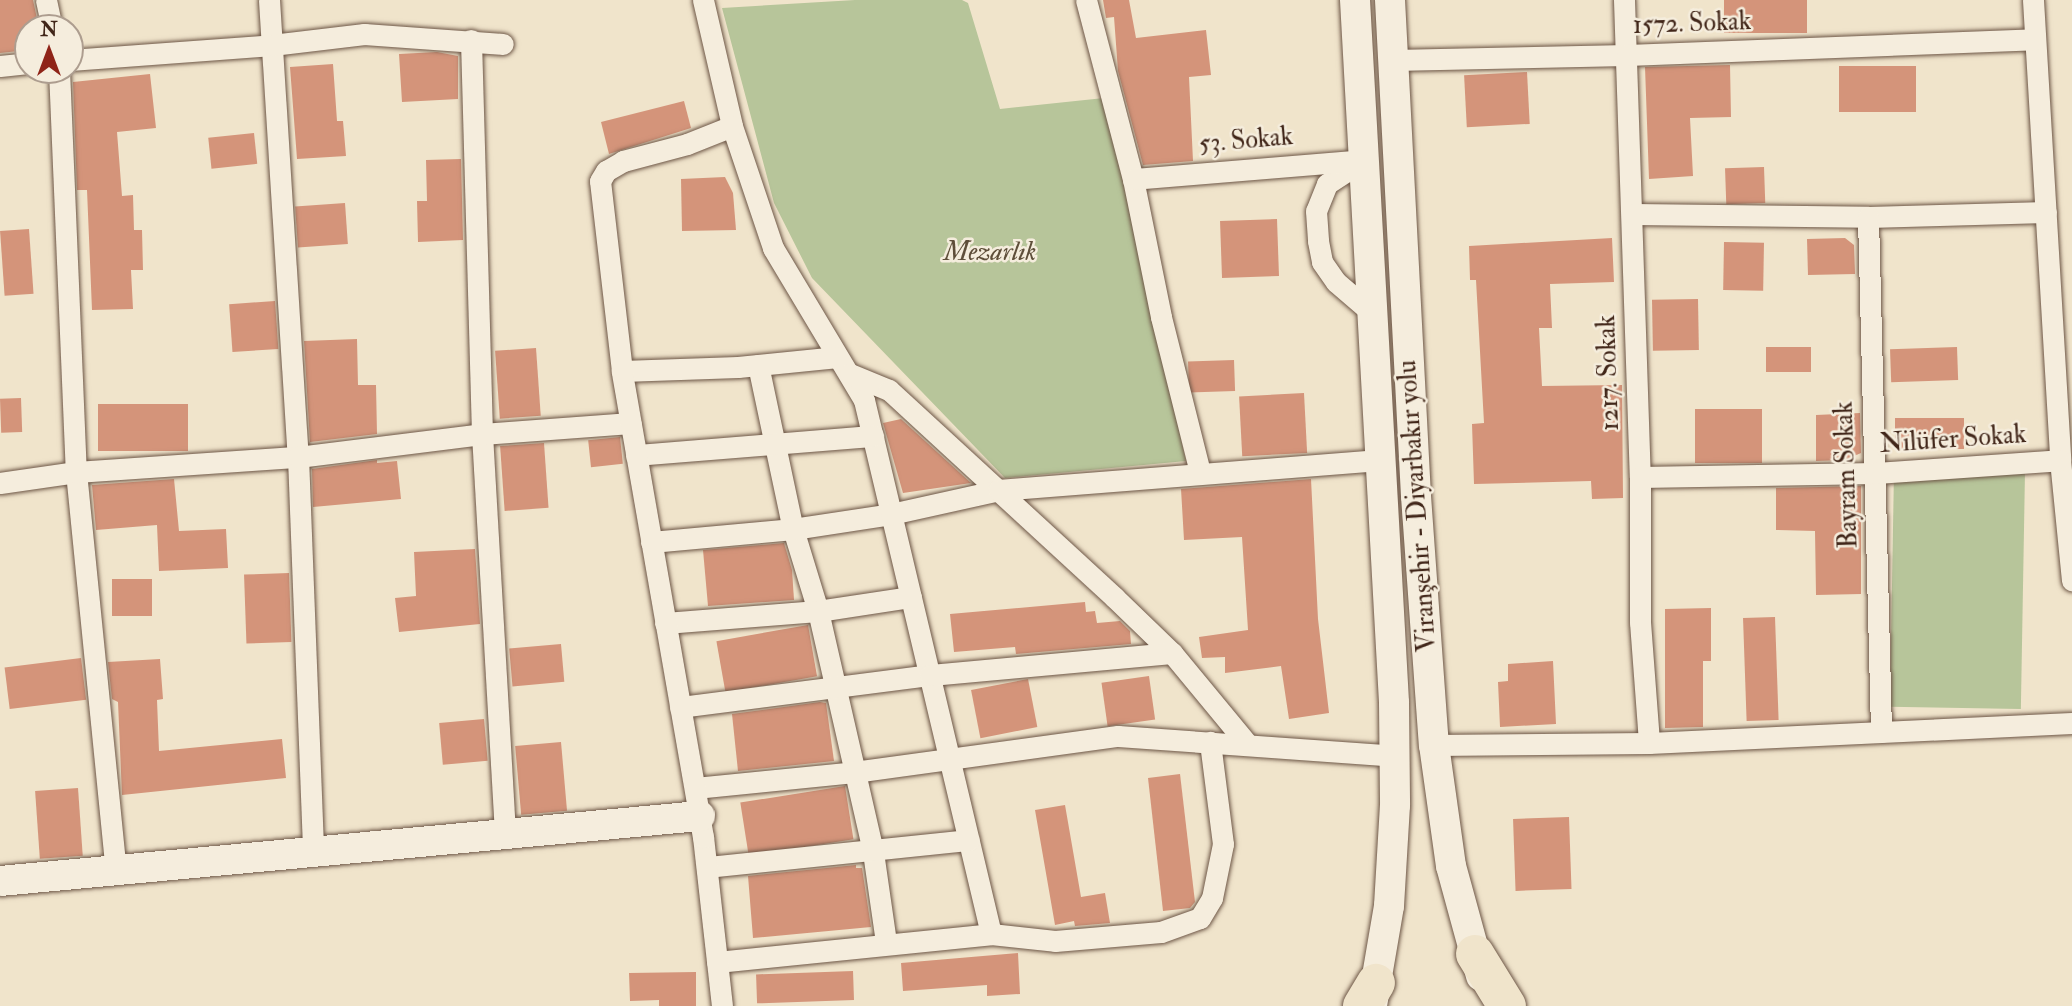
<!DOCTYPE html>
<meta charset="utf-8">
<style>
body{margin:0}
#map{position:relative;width:2072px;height:1006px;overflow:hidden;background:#f0e4cb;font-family:"IM FELL Double Pica",serif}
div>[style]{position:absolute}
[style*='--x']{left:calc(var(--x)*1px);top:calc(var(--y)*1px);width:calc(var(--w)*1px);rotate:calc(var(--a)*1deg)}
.green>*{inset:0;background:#b7c59a;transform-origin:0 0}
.building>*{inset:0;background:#d4947a;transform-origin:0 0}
.roads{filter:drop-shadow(0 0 2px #6d5646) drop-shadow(0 0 2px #6d5646)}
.street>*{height:21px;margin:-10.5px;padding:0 10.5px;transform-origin:10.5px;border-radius:10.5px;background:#f5eddd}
.secondary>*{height:30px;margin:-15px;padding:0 15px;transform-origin:15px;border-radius:15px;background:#f5eddd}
.highway>*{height:38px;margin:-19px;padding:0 19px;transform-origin:19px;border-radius:19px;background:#f0e4cb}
span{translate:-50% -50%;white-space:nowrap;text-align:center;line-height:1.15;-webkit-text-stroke:5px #f5eddd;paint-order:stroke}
.street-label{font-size:26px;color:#412619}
.park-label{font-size:26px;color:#5e4e39;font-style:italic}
.north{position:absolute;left:14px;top:14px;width:70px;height:70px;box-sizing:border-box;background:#f5eddd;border:2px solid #ad9d8f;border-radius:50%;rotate:0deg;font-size:19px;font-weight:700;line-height:28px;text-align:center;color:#412619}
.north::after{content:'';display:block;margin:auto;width:24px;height:32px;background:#8f2418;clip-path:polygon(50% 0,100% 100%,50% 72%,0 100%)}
</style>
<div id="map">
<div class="green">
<div style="clip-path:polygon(855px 0,962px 0,968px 3px,1000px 109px,1104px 98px,1186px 461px,1005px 478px,812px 278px,774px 203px,722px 8px)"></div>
<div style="left:2025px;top:472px;width:237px;height:131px;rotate:91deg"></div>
</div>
<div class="building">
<div style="clip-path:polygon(0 0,33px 0,39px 28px,28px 28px,28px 50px,0 53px)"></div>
<div style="clip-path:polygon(1103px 0,1129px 0,1136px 38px,1206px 30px,1211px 75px,1189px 77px,1193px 161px,1143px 165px,1118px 71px,1114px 17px,1106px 18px)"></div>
<div style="left:1724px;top:0;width:83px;height:33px"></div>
<div style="clip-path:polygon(437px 52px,458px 56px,458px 99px,402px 102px,399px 54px)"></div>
<div style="clip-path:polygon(333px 64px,337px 121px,343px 121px,346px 156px,297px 159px,290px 67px)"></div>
<div style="clip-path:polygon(1730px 65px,1731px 117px,1690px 118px,1693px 176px,1649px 179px,1645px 67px)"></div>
<div style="left:1839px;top:66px;width:77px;height:46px"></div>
<div style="left:1527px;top:72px;width:52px;height:63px;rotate:87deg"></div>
<div style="clip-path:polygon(150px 74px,156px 128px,117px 132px,122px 196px,133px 195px,134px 230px,142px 230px,143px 270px,131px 270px,133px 309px,92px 310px,87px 190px,77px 190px,73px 82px)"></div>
<div style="clip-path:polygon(684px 101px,691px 128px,609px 154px,601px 122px)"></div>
<div style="left:254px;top:133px;width:31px;height:46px;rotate:84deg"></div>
<div style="clip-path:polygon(461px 159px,463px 240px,418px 242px,417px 201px,427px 201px,426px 160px)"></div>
<div style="left:1764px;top:167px;width:36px;height:39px;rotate:88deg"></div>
<div style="clip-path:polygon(725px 177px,733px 193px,736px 230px,682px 231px,681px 179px)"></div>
<div style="left:345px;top:203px;width:41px;height:50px;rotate:86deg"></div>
<div style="left:1277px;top:219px;width:57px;height:57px;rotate:88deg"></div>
<div style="left:29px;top:229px;width:65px;height:29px;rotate:86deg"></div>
<div style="clip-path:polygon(1612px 238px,1614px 282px,1550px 284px,1552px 328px,1539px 328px,1542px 386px,1622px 385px,1623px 498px,1592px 499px,1591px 481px,1474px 484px,1472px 424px,1484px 423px,1476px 280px,1470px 280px,1469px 246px)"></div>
<div style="clip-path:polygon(1845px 238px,1854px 245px,1855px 274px,1808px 275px,1807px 239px)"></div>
<div style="left:1724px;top:242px;width:40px;height:48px;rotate:1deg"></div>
<div style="left:1698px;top:299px;width:51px;height:46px;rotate:89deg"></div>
<div style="left:275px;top:301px;width:48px;height:46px;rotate:86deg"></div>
<div style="clip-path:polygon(357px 339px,358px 385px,376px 385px,377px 434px,310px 442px,304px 341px)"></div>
<div style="left:1811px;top:347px;width:25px;height:45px;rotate:90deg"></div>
<div style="left:1957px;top:347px;width:33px;height:67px;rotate:88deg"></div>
<div style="left:536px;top:348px;width:68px;height:41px;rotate:86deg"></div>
<div style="left:1234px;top:360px;width:31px;height:46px;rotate:88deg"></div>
<div style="left:1304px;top:393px;width:60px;height:65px;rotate:87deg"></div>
<div style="left:21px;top:398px;width:34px;height:21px;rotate:88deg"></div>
<div style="left:188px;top:404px;width:47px;height:90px;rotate:90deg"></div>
<div style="left:1695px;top:409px;width:67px;height:54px"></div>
<div style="clip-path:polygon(1860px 413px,1861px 453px,1845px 460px,1816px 461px,1816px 415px)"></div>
<div style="left:1964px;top:418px;width:31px;height:69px;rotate:90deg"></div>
<div style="clip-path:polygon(901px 419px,971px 483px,903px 493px,883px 423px)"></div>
<div style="left:620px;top:437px;width:27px;height:32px;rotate:84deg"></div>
<div style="left:544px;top:443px;width:65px;height:44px;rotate:86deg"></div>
<div style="clip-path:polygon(377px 460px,377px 463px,397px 461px,401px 499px,313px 507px,312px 469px)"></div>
<div style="clip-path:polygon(174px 479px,179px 531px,226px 529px,228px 568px,159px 571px,157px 525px,96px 530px,92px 485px)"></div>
<div style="clip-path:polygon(1311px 479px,1318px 619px,1329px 713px,1289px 719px,1281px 666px,1225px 673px,1225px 657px,1202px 658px,1199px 637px,1248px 630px,1242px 537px,1184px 540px,1181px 489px)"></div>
<div style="clip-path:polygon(1861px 486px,1861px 594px,1816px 595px,1815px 531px,1776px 530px,1776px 488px)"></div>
<div style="clip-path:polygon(784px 543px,792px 570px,794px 600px,708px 606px,703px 550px)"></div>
<div style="clip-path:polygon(475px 549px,480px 624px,399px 632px,395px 598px,416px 596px,414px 552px)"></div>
<div style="left:289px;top:573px;width:69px;height:45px;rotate:88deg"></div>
<div style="left:112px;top:579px;width:40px;height:37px"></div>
<div style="clip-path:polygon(1085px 602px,1086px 612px,1095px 611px,1097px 623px,1120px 621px,1130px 631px,1131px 644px,1016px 654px,1015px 647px,954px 652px,950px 614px)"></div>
<div style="clip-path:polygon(1711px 608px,1711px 661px,1703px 661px,1703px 727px,1665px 728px,1665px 609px)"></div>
<div style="left:1775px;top:617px;width:103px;height:32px;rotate:88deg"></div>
<div style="left:808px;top:625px;width:52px;height:93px;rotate:80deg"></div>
<div style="left:561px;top:644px;width:38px;height:52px;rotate:85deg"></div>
<div style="left:81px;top:658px;width:42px;height:77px;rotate:83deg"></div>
<div style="clip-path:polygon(160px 659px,163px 699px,157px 700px,159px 751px,282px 739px,286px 778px,122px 795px,118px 702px,112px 699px,108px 662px)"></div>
<div style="clip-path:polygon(1553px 661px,1556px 724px,1500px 727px,1498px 682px,1508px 681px,1508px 664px)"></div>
<div style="left:1149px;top:676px;width:44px;height:48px;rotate:82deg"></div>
<div style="left:1028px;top:679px;width:49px;height:58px;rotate:79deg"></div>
<div style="clip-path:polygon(820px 702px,826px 703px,834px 761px,738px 771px,732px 714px)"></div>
<div style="left:484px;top:719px;width:42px;height:45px;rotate:85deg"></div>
<div style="left:561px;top:742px;width:69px;height:46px;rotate:85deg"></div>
<div style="clip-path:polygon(1180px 774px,1195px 902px,1190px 908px,1163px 911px,1148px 778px)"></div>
<div style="left:845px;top:786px;width:54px;height:106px;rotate:81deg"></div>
<div style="left:78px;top:788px;width:68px;height:43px;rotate:86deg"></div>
<div style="clip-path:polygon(1065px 805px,1081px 897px,1105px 893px,1110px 923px,1075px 926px,1074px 921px,1055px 925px,1035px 810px)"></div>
<div style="left:1569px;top:817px;width:72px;height:56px;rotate:88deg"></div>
<div style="clip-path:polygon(856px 865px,856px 868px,862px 868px,871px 927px,753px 938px,748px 876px)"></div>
<div style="clip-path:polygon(1018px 953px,1020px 994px,987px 996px,987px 985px,903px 991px,901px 963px)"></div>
<div style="left:853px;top:971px;width:29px;height:97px;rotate:88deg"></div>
<div style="clip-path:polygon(696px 972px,696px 1006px,659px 1006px,659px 1000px,630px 1001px,629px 973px)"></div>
</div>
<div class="roads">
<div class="street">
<div style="--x:46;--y:0;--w:29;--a:78"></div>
<div style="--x:269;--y:0;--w:458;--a:86.4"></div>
<div style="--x:298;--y:457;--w:396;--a:87.8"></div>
<div style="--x:703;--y:0;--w:129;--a:77"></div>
<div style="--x:732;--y:126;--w:129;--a:71.4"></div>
<div style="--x:773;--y:248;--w:177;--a:59.1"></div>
<div style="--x:864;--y:400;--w:549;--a:76.62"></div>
<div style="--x:1086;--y:0;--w:185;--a:75.3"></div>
<div style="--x:1133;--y:179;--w:141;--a:78.5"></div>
<div style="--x:1161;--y:317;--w:160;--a:75.9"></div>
<div style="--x:1624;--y:0;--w:477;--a:88.1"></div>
<div style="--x:1640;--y:477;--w:145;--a:90"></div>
<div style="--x:1640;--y:622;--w:121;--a:85.7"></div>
<div style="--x:2033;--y:0;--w:461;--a:86.6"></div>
<div style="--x:2060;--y:460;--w:121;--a:84.3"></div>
<div style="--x:471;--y:40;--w:394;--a:88.4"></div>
<div style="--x:482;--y:434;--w:401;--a:86.7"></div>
<div style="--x:70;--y:60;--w:203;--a:-4.2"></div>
<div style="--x:272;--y:45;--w:93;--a:-6.8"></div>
<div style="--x:364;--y:34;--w:139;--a:4.1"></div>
<div style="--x:1393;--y:60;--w:234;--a:-1.2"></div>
<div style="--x:1627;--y:55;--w:408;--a:-2.2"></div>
<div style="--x:0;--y:66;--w:28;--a:-6"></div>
<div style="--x:59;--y:70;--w:402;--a:87.6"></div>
<div style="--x:76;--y:472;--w:402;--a:84.3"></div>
<div style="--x:1362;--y:161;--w:42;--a:146.7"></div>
<div style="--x:1327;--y:184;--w:29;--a:112"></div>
<div style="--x:1316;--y:211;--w:30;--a:86"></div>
<div style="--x:1318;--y:241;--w:21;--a:79"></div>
<div style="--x:1322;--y:262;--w:24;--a:55"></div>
<div style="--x:1336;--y:282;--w:48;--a:40.7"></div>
<div style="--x:1133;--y:179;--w:232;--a:-4.7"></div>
<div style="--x:1633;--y:214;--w:235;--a:0.7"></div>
<div style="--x:1868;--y:217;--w:178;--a:-1.6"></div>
<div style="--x:1868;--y:217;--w:515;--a:88.55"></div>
<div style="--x:758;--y:365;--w:168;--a:78"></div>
<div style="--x:793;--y:529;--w:86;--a:73"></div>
<div style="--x:818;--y:611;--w:247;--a:77.1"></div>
<div style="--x:873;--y:852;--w:91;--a:81.8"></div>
<div style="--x:622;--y:371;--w:116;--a:-2"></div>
<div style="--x:738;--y:367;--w:100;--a:-5.7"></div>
<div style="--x:850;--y:374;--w:42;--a:22.3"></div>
<div style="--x:889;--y:390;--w:306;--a:42.6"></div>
<div style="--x:1114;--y:597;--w:81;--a:44"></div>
<div style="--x:1172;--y:653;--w:119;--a:50.4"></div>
<div style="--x:636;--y:455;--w:238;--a:-4.6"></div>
<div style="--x:1640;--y:477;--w:236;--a:-1"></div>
<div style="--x:1876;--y:473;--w:184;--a:-4"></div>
<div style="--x:0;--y:483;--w:77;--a:-8.2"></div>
<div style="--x:76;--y:472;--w:223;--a:-3.9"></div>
<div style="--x:298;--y:457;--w:185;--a:-7.1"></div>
<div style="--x:482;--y:434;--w:149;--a:-4.2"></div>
<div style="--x:651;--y:542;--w:143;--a:-5.2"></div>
<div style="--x:793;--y:529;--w:99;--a:-8.7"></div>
<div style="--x:891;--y:514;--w:111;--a:-12.5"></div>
<div style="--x:999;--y:490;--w:384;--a:-4.5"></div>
<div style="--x:665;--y:623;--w:153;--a:-4.5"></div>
<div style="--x:818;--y:611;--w:94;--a:-8.6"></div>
<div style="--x:680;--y:707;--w:252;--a:-7.3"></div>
<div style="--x:930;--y:675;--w:243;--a:-5.2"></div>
<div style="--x:1434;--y:745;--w:215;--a:-0.5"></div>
<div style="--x:1649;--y:743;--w:423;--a:-2.7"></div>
<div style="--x:695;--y:788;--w:160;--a:-5.7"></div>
<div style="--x:854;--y:772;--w:266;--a:-7.8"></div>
<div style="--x:1118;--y:736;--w:277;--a:4.1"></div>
<div style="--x:707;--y:867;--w:263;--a:-5.9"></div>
<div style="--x:717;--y:962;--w:275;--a:-5.8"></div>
<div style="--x:991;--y:934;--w:64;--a:6.2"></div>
<div style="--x:1055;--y:941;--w:106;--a:-4.9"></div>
<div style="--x:1161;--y:932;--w:41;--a:-19.7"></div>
<div style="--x:1200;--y:918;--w:23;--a:-59"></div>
<div style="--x:1212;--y:898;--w:55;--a:-78.5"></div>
<div style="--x:1223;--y:844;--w:103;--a:-97.3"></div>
<div style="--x:722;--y:1006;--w:170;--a:-96.4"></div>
<div style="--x:703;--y:837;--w:473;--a:-99.9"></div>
<div style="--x:622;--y:371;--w:191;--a:-96.6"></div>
<div style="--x:600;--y:181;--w:12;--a:-59"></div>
<div style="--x:606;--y:171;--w:20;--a:-30"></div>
<div style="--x:623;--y:161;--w:66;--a:-14.9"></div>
<div style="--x:687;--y:144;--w:48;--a:-21.8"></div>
</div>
<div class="secondary">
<div style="--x:1355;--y:0;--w:704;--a:86.82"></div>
<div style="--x:1394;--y:703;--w:102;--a:89.4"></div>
<div style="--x:1395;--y:805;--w:101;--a:93.4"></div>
<div style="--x:1389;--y:906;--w:100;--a:99.7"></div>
<div style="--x:1390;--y:0;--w:497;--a:87"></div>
<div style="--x:1416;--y:496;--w:250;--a:85.9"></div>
<div style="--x:1434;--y:745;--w:122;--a:82"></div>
<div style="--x:1451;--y:866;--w:114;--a:74.7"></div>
<div style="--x:0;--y:881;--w:703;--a:-5.31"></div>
</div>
<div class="highway">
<div style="--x:1475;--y:954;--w:61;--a:58.4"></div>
<div style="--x:1362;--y:1006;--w:27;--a:-59"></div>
</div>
</div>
<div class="street-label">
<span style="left:1692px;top:24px;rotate:-2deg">1572. Sokak</span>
<span style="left:1246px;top:141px;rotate:-5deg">53. Sokak</span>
<span style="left:1609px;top:373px;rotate:-92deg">1217. Sokak</span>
<span style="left:1953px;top:440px;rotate:-4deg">Nilüfer Sokak</span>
<span style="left:1847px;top:475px;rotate:-92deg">Bayram Sokak</span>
<span style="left:1418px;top:506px;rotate:-94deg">Viranşehir - Diyarbakır yolu</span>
</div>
<div class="park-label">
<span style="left:990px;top:253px">Mezarlık</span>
</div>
<div class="north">N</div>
</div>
